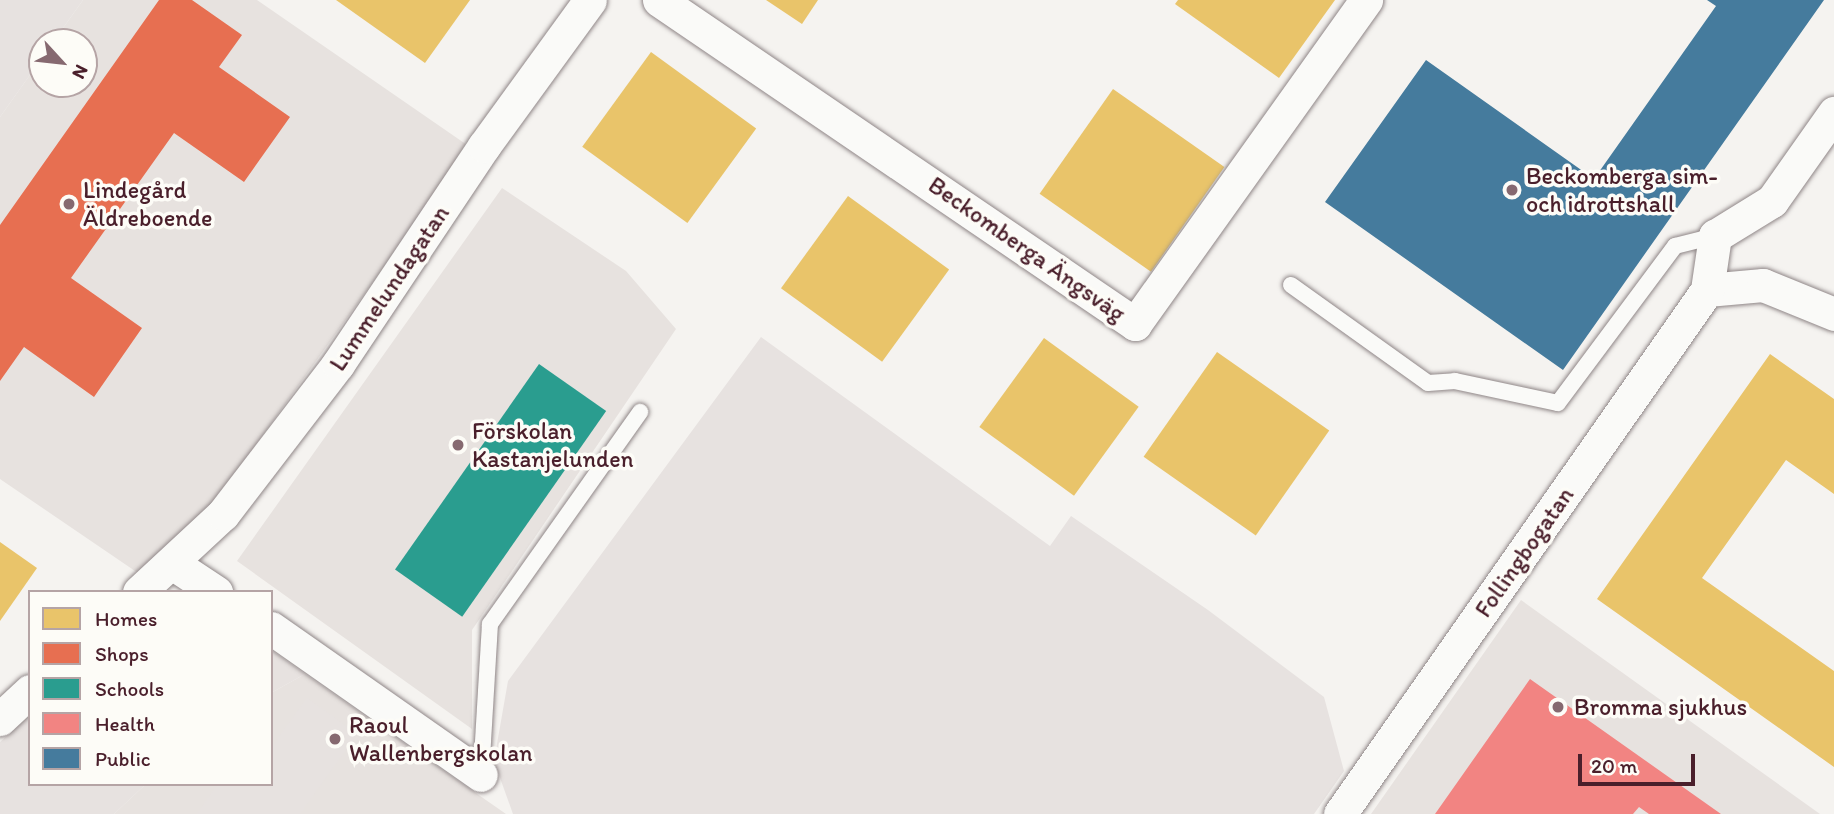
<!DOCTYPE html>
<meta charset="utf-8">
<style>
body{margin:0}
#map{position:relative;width:1834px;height:814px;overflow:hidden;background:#f5f3f0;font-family:Itim,sans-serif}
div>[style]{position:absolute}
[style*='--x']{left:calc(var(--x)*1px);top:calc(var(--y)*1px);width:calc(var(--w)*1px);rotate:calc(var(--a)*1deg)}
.built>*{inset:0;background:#e7e2df}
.green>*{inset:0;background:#e7e2e0}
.homes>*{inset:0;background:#e9c46a;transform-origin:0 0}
.shops>*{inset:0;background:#e76f51}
.schools>*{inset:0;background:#2a9d8f;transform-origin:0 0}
.health>*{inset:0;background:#f28482}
.public>*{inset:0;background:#457b9d}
.roads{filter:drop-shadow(0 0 2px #8f8687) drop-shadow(0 0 2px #8f8687)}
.lane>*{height:16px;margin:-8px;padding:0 8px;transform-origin:8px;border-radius:8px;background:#fafaf8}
.street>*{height:33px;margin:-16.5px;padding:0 16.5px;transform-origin:16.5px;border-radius:16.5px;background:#fafaf8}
.dots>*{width:19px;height:19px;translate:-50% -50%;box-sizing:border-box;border:4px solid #fdfcf7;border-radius:50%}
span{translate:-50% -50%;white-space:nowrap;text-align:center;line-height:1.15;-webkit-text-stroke:7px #fdfcf7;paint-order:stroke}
.poi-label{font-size:24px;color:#4a1f2b}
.left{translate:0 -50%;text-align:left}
.street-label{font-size:24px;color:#4a1f2b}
.legend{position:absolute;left:28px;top:590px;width:245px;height:196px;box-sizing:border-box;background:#fdfcf7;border:2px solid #b5a4a5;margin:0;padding:9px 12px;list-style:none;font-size:21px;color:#4a1f2b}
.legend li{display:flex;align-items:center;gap:14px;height:35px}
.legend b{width:35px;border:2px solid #b5a4a5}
.north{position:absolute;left:28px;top:28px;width:70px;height:70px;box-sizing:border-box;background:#fdfcf7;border:2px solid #b5a4a5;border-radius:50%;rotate:117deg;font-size:19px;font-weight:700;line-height:28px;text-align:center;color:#4a1f2b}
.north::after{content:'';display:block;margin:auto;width:24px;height:32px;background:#866970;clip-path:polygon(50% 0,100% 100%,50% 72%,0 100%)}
.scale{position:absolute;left:1578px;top:754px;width:117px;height:32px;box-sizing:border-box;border:4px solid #4a1f2b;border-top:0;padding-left:9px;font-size:21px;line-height:24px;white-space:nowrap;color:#4a1f2b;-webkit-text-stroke:5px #fdfcf7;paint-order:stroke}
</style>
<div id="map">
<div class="built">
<div style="clip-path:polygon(83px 0,257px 0,470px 147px,211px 507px,138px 573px,0 479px,0 117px,42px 58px,42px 84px,84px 84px,84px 42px,53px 42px)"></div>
<div style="clip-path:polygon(502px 188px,626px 271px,676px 329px,472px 630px,472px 729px,237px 561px)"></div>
<div style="clip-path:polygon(1521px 600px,1820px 814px,1371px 814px)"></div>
<div style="clip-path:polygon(305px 674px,506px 814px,114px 814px,146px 784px,271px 784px,271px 693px)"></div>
</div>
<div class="green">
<div style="clip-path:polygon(0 0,83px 0,53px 42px,42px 42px,42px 58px,0 117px)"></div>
<div style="clip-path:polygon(761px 337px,1050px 546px,1071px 516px,1208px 610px,1324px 697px,1344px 771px,1314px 814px,513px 814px,494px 761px,508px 681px)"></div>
<div style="clip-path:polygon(271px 650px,305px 674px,271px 693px)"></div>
<div style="clip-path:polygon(307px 698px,357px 734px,300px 814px,197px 814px,218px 784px,271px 784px,271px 748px)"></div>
<div style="clip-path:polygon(30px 715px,30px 784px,146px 784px,114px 814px,0 814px,0 742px)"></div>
</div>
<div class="homes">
<div style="clip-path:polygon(336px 0,470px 0,425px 63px)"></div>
<div style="clip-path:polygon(766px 0,818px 0,802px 24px)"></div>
<div style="clip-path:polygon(1178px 0,1335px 0,1279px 78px,1175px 4px)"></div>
<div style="left:651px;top:52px;width:130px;height:117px;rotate:36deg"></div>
<div style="left:1113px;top:89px;width:136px;height:128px;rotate:35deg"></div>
<div style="left:848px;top:196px;width:125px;height:114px;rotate:36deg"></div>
<div style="left:1044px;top:338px;width:117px;height:110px;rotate:36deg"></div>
<div style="left:1217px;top:352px;width:137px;height:128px;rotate:35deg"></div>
<div style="clip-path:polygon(1770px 354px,1834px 399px,1834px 494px,1786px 460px,1702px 578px,1834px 671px,1834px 767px,1597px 599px)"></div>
<div style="clip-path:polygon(0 542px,37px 568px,0 621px)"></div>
</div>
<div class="shops">
<div style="clip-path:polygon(159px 0,192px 0,242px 35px,219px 67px,290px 117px,244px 182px,174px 133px,71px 278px,142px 328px,94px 397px,24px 347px,0 381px,0 225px)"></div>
</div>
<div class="schools">
<div style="left:539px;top:364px;width:82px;height:251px;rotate:35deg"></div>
</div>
<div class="health">
<div style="clip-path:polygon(1530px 679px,1721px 814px,1649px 814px,1639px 807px,1633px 814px,1435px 814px)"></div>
</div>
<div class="public">
<div style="clip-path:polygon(1707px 0,1824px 0,1563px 370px,1325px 202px,1426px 60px,1594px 179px,1716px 6px)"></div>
</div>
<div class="roads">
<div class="lane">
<div style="--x:1291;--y:285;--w:168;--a:35.6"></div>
<div style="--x:1428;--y:383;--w:27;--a:-4"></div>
<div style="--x:1455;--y:381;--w:105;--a:12.1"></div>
<div style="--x:1558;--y:403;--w:196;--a:-53.3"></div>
<div style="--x:1675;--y:246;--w:41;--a:-14"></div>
<div style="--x:481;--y:775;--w:151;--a:-86.6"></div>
<div style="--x:490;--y:624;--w:260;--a:-54.7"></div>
</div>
<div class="street">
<div style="--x:659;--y:0;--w:576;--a:34.24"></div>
<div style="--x:1135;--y:324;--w:398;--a:-54.5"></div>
<div style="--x:1707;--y:290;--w:56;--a:-5.1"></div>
<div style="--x:1763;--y:285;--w:77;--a:22.2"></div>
<div style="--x:172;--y:563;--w:53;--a:33.4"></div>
<div style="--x:139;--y:592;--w:115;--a:-42.9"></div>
<div style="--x:223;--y:514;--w:189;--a:-52.5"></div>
<div style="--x:338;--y:364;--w:262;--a:-56.2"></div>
<div style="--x:484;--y:146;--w:180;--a:-54"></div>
<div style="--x:271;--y:628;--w:256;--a:35"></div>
<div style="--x:0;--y:719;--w:41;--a:-43"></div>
<div style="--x:1340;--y:814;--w:640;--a:-54.99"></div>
<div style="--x:1707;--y:290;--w:55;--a:-81.6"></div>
<div style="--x:1715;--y:236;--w:67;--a:-31.6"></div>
<div style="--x:1772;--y:201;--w:108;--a:-54.8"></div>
</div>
</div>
<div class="dots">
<div style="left:1512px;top:190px;background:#866970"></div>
<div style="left:69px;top:204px;background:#866970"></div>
<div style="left:458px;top:445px;background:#866970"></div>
<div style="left:1558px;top:707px;background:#866970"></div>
<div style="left:335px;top:739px;background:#866970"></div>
</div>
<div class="poi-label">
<span class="left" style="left:1526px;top:190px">Beckomberga sim-<br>och idrottshall</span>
<span class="left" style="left:83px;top:204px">Lindegård<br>Äldreboende</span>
<span class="left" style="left:472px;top:445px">Förskolan<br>Kastanjelunden</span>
<span class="left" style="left:1574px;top:707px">Bromma sjukhus</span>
<span class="left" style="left:349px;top:739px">Raoul<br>Wallenbergskolan</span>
</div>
<div class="street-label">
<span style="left:1027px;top:249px;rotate:35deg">Beckomberga Ängsväg</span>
<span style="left:389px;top:288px;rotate:-56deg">Lummelundagatan</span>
<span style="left:1524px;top:552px;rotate:-55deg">Follingbogatan</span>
</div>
<ul class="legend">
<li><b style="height:19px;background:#e9c46a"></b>Homes</li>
<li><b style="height:19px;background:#e76f51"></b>Shops</li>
<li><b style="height:19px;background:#2a9d8f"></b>Schools</li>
<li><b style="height:19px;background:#f28482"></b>Health</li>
<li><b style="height:19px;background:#457b9d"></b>Public</li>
</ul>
<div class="north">N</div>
<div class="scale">20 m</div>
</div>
